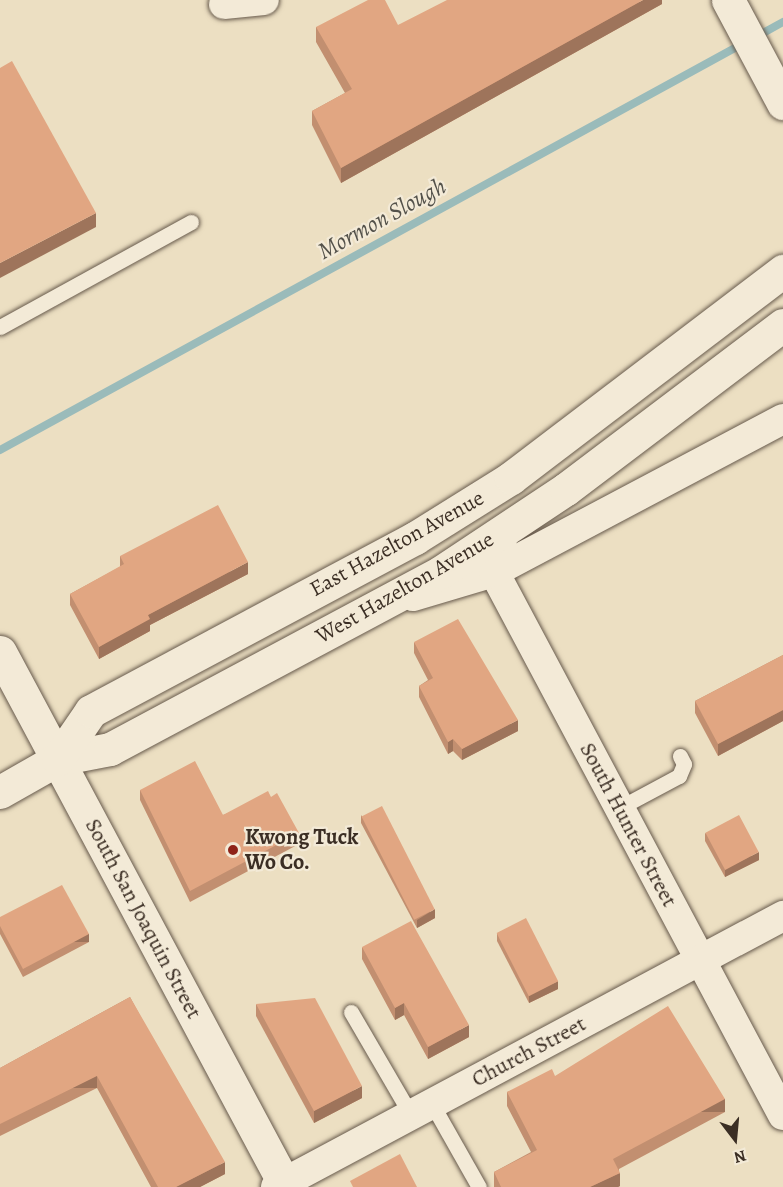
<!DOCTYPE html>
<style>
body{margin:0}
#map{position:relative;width:783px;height:1187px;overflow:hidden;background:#ecdfc2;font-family:Alegreya,serif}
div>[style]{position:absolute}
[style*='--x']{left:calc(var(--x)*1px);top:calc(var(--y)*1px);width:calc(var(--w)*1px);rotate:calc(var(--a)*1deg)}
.stream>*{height:8px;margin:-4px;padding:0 4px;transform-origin:4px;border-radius:4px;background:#9abbba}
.roads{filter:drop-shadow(0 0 2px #675a4c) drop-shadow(0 0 2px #675a4c)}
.lane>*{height:15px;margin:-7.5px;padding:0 7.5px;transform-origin:7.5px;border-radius:7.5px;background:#f3ead7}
.street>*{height:30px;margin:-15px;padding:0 15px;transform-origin:15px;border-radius:15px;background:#f3ead7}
.secondary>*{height:33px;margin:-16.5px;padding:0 16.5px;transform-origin:16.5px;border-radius:16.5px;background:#f3ead7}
.wall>*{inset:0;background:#c28f70}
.shaded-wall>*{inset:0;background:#9e745b;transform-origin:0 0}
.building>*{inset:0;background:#e1a682;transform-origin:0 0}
.dots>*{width:16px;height:16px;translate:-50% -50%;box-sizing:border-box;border:3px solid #f3ead7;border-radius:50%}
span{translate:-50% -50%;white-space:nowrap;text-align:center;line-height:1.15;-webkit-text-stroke:4.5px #f3ead7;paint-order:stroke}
.street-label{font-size:22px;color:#3b2e24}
.poi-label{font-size:22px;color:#3b2e24;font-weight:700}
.left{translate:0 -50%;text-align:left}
.water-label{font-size:24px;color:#53514a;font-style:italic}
.north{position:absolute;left:705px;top:1109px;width:60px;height:60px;-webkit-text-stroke:4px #f3ead7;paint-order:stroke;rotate:164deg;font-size:16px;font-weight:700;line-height:24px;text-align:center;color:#3b2e24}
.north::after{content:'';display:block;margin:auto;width:21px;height:27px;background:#3b2e24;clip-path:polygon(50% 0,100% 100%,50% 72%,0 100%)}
</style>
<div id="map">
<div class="stream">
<div style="--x:756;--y:37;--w:31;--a:-29"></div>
<div style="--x:0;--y:450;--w:848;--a:-28.68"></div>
</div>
<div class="roads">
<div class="lane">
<div style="--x:0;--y:327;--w:218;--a:-28.8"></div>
<div style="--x:619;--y:808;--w:68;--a:-28.1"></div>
<div style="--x:679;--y:776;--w:13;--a:-67"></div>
<div style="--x:684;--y:764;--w:9;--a:-117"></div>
<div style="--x:351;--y:1012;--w:119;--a:59.8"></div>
<div style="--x:432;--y:1104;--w:95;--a:60.5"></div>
</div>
<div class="street">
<div style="--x:224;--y:4;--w:40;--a:-5.7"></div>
<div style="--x:504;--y:531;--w:42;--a:103.7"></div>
<div style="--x:494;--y:572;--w:615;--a:61.98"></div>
<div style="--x:413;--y:596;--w:84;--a:-16.5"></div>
<div style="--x:494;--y:572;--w:327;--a:-27.9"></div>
<div style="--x:276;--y:1187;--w:575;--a:-28.13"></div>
</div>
<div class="secondary">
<div style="--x:728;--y:0;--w:117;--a:61.9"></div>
<div style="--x:0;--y:652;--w:607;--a:61.87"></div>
<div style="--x:58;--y:759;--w:53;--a:-10.9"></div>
<div style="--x:110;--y:749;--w:375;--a:-28.1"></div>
<div style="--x:441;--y:572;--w:150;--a:-33.6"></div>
<div style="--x:566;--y:489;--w:272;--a:-37.1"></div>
<div style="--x:0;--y:792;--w:67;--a:-29.6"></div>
<div style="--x:58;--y:759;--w:58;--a:-55.5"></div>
<div style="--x:91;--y:711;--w:367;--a:-28.1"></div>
<div style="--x:415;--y:538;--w:113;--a:-32"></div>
<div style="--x:511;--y:478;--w:342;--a:-37.3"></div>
</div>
</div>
<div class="wall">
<div style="clip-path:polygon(662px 0,662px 4px,341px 183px,312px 125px,312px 111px,345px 93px,316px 42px,316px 27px,398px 25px)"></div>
<div style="clip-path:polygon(120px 556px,248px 574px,150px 625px,150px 631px,99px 659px,70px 605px,70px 594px,120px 567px)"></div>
<div style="clip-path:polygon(414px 642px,518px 731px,462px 760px,453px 751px,448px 754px,419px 697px,419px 686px,428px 680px,414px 653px)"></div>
<div style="clip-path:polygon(783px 655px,783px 721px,718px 756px,695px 713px,695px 701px)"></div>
<div style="clip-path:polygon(140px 790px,223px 815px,271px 797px,299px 844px,190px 902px,140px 800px)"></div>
<div style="clip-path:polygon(361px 815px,435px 918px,417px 928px,361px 823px)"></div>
<div style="clip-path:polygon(705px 833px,759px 860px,725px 877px,705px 841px)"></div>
<div style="clip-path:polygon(0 917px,89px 942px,23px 977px,0 934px)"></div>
<div style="clip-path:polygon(497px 933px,558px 989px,529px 1003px,497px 941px)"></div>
<div style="clip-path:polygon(362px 947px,469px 1037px,428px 1059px,404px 1015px,395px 1020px,362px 959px)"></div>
<div style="clip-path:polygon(130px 997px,225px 1174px,200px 1187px,151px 1187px,97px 1088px,0 1136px,0 1068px)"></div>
<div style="clip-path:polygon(256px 1004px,362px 1098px,314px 1123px,256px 1016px)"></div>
<div style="clip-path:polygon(555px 1076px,725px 1112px,619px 1169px,620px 1186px,618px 1187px,494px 1187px,494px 1172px,531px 1152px,507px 1106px,507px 1092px)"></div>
</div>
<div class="shaded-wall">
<div style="clip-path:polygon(643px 0,662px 0,662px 4px,341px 183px,341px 168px)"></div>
<div style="clip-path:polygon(96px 213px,96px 227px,0 278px,0 263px)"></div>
<div style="clip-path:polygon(248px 562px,248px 574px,150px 625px,150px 631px,99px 659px,99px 647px,148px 615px)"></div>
<div style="clip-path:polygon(783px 710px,783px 721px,718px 756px,718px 744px)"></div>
<div style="clip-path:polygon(518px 720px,518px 731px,462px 760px,462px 749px)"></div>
<div style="clip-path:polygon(453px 739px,453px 751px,448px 754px,448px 742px)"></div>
<div style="left:299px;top:833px;width:11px;height:123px;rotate:90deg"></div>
<div style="clip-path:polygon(759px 852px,759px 860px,725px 877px,725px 869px)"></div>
<div style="clip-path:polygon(435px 909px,435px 918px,417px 928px,417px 920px)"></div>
<div style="left:89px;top:934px;width:8px;height:75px;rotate:90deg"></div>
<div style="clip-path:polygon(558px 981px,558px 989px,529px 1003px,529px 995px)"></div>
<div style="clip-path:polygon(404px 1003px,404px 1015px,395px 1020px,395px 1008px)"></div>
<div style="clip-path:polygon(469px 1025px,469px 1037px,428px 1059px,428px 1047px)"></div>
<div style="left:97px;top:1076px;width:12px;height:108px;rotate:90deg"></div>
<div style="clip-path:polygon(362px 1086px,362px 1098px,314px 1123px,314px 1111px)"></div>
<div style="left:725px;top:1099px;width:13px;height:127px;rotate:90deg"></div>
<div style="clip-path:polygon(225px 1162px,225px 1174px,200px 1187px,176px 1187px)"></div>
<div style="clip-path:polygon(620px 1173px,620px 1186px,618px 1187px,590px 1187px)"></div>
</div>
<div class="building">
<div style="clip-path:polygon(368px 0,385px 0,398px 25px,447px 0,643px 0,341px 168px,312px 111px,352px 89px,316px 27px)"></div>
<div style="clip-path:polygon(12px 61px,96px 213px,0 263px,0 68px)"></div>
<div style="clip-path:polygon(218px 505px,248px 562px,148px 615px,150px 619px,99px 647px,70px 594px,124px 564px,120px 556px)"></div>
<div style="clip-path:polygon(458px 619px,518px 720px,462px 749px,453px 739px,448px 742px,419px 686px,433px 678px,414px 642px)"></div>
<div style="clip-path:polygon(783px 655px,783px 710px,718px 744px,695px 701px)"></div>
<div style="clip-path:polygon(195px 761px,223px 815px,268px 791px,271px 797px,277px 793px,299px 833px,190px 891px,140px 790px)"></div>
<div style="left:382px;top:806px;width:116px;height:23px;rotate:63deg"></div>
<div style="left:739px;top:815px;width:42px;height:38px;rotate:62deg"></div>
<div style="clip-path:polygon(62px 885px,89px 934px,23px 969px,0 926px,0 917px)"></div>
<div style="left:526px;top:918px;width:71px;height:33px;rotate:63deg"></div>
<div style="clip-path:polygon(411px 921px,469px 1025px,428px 1047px,404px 1003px,395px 1008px,362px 947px)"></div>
<div style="clip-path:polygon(130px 997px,225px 1162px,176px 1187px,158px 1187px,97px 1076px,0 1124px,0 1068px)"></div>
<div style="clip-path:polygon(315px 998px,362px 1086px,314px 1111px,256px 1004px)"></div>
<div style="clip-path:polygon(668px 1006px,725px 1099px,613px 1159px,620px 1173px,590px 1187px,501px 1187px,494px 1172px,537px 1150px,507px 1092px,552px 1069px,555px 1076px)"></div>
<div style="clip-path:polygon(400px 1154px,417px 1187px,353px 1187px,350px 1181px)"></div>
</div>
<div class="dots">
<div style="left:233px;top:850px;background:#8f2418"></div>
</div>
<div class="street-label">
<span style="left:397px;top:544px;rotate:-29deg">East Hazelton Avenue</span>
<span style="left:405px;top:588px;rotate:-30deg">West Hazelton Avenue</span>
<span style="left:628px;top:825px;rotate:62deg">South Hunter Street</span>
<span style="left:143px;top:919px;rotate:62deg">South San Joaquin Street</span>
<span style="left:529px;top:1052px;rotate:-28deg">Church Street</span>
</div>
<div class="poi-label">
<span class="left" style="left:245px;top:850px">Kwong Tuck<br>Wo Co.</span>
</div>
<div class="water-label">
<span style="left:382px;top:219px;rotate:-29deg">Mormon Slough</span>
</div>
<div class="north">N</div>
</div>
